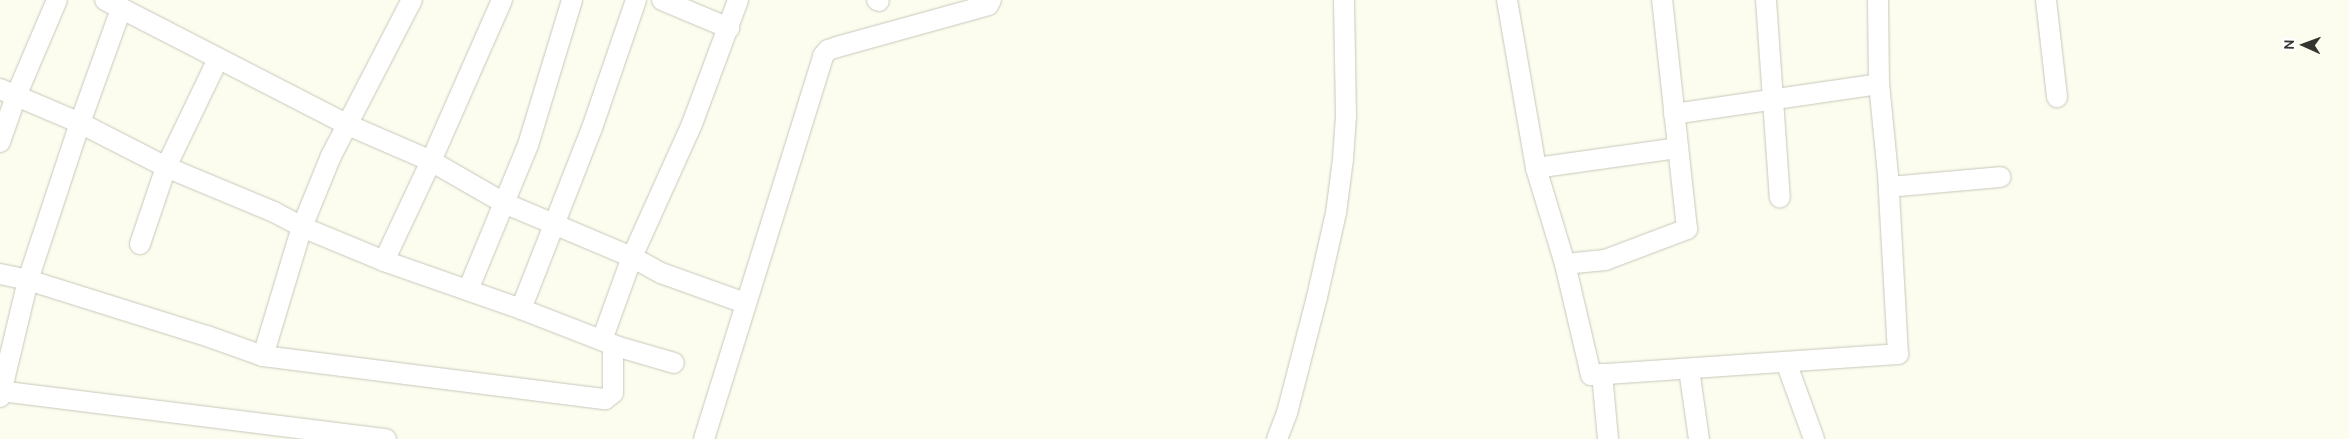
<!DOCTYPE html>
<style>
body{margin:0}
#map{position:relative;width:2349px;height:439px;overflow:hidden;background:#fcfcef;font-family:Ubuntu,sans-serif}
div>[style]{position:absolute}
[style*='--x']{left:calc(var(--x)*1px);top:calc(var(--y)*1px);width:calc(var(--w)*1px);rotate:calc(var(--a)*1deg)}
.roads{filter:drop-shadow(0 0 1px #c7c7ba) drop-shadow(0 0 1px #c7c7ba)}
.minor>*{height:20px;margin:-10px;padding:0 10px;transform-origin:10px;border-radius:10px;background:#fff}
span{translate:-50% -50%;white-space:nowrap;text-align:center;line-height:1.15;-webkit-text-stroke:4.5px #fff;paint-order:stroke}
.north{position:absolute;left:2279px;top:20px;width:50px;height:50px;-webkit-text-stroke:4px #fff;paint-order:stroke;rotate:272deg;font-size:14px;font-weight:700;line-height:20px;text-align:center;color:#353530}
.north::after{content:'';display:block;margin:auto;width:18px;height:22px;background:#353530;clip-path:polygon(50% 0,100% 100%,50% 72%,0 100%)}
</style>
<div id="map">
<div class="roads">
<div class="minor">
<div style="--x:105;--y:0;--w:273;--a:27.2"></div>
<div style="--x:348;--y:125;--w:90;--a:23.4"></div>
<div style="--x:431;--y:161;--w:84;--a:29.9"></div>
<div style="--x:504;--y:203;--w:139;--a:22.9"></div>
<div style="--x:632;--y:257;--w:33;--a:29"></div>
<div style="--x:661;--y:273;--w:89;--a:19.7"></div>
<div style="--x:662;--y:0;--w:73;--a:22.7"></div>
<div style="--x:877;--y:0;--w:2;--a:27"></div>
<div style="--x:1507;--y:0;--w:170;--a:80.2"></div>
<div style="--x:1536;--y:168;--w:100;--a:73.2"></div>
<div style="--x:1565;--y:264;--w:114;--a:76.8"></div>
<div style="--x:1591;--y:375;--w:308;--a:-3.9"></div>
<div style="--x:1898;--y:354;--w:179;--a:-93.2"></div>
<div style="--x:1888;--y:175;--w:91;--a:-95.6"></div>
<div style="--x:1879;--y:84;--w:84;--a:-90.7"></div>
<div style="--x:1766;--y:0;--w:198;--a:86"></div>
<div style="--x:2046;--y:0;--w:98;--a:83.5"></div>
<div style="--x:0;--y:89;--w:87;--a:23"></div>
<div style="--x:80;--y:123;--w:97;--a:27.1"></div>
<div style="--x:166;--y:167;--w:117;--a:22.6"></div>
<div style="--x:274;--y:212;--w:32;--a:28"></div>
<div style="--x:302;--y:227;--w:89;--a:22.5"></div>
<div style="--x:384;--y:261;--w:145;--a:19.3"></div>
<div style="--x:521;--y:309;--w:105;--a:21.2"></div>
<div style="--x:619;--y:347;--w:57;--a:16.2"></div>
<div style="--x:1674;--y:114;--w:207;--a:-8.3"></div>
<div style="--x:0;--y:142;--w:49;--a:-70.8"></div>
<div style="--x:16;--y:96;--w:104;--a:-66.9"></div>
<div style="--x:1536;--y:168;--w:143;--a:-8"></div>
<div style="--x:1889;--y:187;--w:112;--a:-5.1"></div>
<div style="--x:140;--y:244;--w:81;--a:-71.3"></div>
<div style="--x:166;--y:167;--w:120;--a:-64.3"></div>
<div style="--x:384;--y:261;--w:110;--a:-64.8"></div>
<div style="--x:431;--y:161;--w:176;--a:-66.2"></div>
<div style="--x:1565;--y:264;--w:40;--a:-5.7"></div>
<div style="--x:1605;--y:260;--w:88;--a:-20.7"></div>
<div style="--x:1687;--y:229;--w:230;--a:-96.2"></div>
<div style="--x:0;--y:274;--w:29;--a:12"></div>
<div style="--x:28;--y:280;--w:188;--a:17.4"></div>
<div style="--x:207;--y:336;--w:59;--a:19.7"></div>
<div style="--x:263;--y:356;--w:345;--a:7.2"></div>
<div style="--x:605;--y:399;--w:10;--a:-37"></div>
<div style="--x:613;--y:393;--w:48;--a:-90"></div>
<div style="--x:468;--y:290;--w:157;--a:-67.5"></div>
<div style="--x:528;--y:145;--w:152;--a:-73.1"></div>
<div style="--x:521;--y:309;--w:194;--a:-68.6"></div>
<div style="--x:592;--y:128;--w:135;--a:-71"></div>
<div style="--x:602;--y:340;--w:88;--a:-70.1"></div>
<div style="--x:632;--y:257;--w:146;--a:-65.7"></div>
<div style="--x:692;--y:124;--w:132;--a:-69.6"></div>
<div style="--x:263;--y:356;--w:135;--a:-73.2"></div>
<div style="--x:302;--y:227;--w:77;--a:-67.8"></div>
<div style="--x:331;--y:156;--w:176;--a:-62.6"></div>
<div style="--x:1786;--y:362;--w:82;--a:70"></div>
<div style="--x:1689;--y:369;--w:71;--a:81.9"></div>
<div style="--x:1602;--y:374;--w:65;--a:84.7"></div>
<div style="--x:0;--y:391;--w:389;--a:7.1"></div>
<div style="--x:0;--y:397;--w:120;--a:-76.5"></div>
<div style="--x:28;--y:280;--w:165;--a:-71.7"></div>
<div style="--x:80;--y:123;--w:121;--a:-70.2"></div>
<div style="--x:704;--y:439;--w:401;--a:-72.7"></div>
<div style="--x:823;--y:56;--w:8;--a:-50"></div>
<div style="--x:828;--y:50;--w:9;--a:-18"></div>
<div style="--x:837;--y:47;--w:157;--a:-15.5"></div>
<div style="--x:988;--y:5;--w:6;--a:-59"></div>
<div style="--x:1277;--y:439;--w:28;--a:-69"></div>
<div style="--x:1287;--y:413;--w:120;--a:-75.5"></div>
<div style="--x:1317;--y:297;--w:86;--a:-77.3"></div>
<div style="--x:1336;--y:213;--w:54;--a:-82.6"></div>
<div style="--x:1343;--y:159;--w:43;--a:-86"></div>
<div style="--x:1346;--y:116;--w:116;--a:-91"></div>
</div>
</div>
<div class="north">N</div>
</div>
